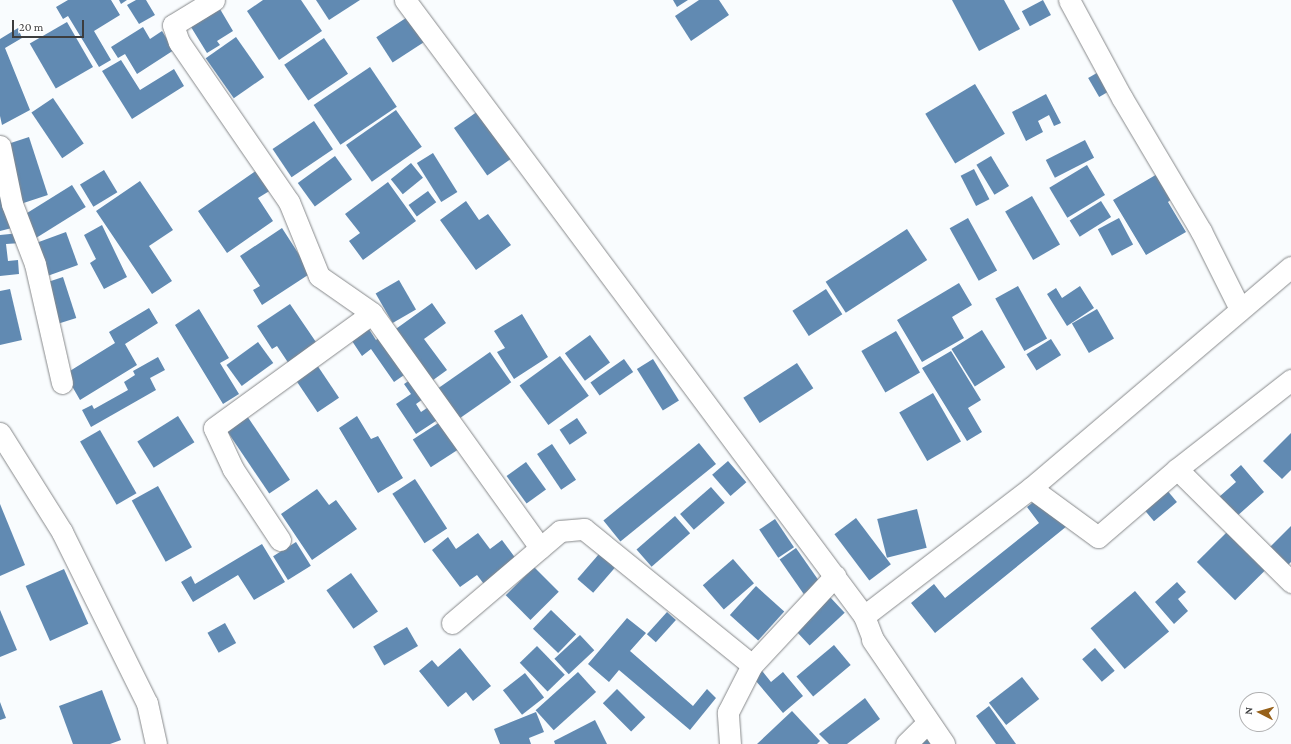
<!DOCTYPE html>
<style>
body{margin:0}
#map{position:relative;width:1291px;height:744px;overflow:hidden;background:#f9fcfe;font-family:"Crimson Pro",serif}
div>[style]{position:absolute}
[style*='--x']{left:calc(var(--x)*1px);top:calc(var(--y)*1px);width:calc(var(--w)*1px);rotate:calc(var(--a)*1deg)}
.building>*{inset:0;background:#618ab2;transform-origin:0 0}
.roads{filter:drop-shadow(0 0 1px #87898b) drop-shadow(0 0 1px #87898b)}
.street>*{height:21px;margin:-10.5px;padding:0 10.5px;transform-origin:10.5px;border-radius:10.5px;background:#fff}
.secondary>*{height:22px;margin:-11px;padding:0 11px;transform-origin:11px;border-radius:11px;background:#fff}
span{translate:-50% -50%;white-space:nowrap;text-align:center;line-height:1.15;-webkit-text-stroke:4px #fff;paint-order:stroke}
.north{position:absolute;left:1239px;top:692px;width:40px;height:40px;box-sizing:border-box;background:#fff;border:1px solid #b1b1b2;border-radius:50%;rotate:276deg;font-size:11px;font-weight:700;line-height:16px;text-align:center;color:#3c3d3e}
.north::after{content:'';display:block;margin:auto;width:14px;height:18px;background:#97611a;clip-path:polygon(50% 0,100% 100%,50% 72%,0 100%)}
.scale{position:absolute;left:12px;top:20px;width:72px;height:18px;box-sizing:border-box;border:2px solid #3c3d3e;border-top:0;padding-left:5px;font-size:12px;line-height:14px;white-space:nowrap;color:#3c3d3e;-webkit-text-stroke:3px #fff;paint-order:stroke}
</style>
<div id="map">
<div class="building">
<div style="clip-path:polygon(68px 0,111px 0,120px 15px,94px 31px,111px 60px,99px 67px,68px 16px,63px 19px,56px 7px)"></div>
<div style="clip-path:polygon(119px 0,127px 0,121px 4px)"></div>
<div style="clip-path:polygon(136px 0,146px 0,155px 15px,139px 24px,127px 5px)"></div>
<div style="clip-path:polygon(263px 0,301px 0,322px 31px,279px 60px,247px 11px)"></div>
<div style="clip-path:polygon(316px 0,360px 0,329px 20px)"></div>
<div style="clip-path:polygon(673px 0,688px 0,677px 7px)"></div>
<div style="clip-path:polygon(699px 0,719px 0,729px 15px,691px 41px,675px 16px)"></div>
<div style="clip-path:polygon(952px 0,1004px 0,1020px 29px,979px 51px)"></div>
<div style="left:1043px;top:0;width:17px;height:24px;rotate:62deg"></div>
<div style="clip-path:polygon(220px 9px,233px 31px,217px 41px,220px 45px,207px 53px,191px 27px)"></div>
<div style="left:409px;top:16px;width:30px;height:39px;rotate:57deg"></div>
<div style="left:67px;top:22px;width:52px;height:43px;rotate:60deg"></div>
<div style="clip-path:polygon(143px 27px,150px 39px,162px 31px,174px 50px,137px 74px,125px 54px,118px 58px,111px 47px)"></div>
<div style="clip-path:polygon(18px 28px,22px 38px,5px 48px,30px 110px,2px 125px,0 116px,0 39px)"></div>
<div style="left:236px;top:37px;width:49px;height:37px;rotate:55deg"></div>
<div style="left:324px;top:38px;width:43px;height:48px;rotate:56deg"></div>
<div style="clip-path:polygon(121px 60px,140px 90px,174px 69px,184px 86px,132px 119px,102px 71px)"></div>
<div style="left:370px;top:67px;width:48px;height:68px;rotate:56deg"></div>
<div style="left:1102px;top:70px;width:22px;height:16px;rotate:60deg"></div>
<div style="left:975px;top:84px;width:58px;height:58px;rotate:59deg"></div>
<div style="clip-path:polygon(1046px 94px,1061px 123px,1054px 126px,1049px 115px,1038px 121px,1043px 132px,1026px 141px,1012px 112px)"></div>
<div style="left:53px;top:98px;width:55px;height:26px;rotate:56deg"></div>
<div style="left:481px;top:109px;width:58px;height:33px;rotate:55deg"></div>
<div style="left:396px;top:110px;width:45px;height:61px;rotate:55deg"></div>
<div style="left:314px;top:121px;width:34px;height:50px;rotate:56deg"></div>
<div style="left:29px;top:137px;width:61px;height:28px;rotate:72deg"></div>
<div style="left:1085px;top:140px;width:20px;height:44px;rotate:63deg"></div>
<div style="left:433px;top:153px;width:46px;height:19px;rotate:58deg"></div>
<div style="left:335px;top:156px;width:29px;height:46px;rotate:54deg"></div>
<div style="left:991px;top:156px;width:35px;height:17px;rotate:59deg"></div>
<div style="left:411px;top:163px;width:19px;height:26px;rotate:51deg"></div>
<div style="left:1087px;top:165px;width:35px;height:44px;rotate:59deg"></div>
<div style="left:974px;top:169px;width:34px;height:15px;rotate:63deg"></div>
<div style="left:104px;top:170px;width:26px;height:28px;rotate:59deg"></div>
<div style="clip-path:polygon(257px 170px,271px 190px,258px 198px,273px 221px,227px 253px,198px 211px)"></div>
<div style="clip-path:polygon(1159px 173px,1173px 198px,1168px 202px,1186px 232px,1146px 255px,1113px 200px)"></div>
<div style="clip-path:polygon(0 177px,16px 227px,0 231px)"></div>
<div style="clip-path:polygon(140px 181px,173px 230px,149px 246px,172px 281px,152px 294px,96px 211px)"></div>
<div style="clip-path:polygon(388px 182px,416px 221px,363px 260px,349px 241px,360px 233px,345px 214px)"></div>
<div style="left:72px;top:185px;width:26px;height:61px;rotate:58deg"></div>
<div style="left:428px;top:191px;width:14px;height:24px;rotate:54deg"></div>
<div style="left:1032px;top:196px;width:56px;height:31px;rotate:60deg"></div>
<div style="clip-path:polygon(466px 201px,479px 220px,488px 214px,511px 245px,476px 270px,440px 220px)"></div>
<div style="left:1101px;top:201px;width:19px;height:37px;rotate:58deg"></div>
<div style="left:968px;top:218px;width:60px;height:21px;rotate:61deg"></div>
<div style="left:1119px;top:218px;width:30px;height:24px;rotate:62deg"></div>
<div style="clip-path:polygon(102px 225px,127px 277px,104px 289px,90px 263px,96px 259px,84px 235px)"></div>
<div style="clip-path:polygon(282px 228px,311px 273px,262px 305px,253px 290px,260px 286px,240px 256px)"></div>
<div style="left:907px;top:229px;width:37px;height:97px;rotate:57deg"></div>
<div style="left:66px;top:232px;width:35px;height:34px;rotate:70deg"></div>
<div style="clip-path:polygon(20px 233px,21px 243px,6px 244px,8px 261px,18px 260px,19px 274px,0 276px,0 235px)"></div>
<div style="left:63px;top:277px;width:43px;height:20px;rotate:72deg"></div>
<div style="left:399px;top:280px;width:34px;height:27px;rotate:60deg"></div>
<div style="clip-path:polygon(959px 283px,972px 305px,952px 317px,964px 338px,922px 362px,897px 320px)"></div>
<div style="left:1018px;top:286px;width:60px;height:26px;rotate:61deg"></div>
<div style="clip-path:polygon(1080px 286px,1094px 308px,1067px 326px,1047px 294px,1056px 288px,1062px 298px)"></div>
<div style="clip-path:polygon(10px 289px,22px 340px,0 345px,0 291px)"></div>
<div style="left:826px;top:289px;width:30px;height:40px;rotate:57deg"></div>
<div style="clip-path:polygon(432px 303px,446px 323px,424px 339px,447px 370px,429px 383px,393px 331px)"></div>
<div style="clip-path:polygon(290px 304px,318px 345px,289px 364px,277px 346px,272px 349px,257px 326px)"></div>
<div style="clip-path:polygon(149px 308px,158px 323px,125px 344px,137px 365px,80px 400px,65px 374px,115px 343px,109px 332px)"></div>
<div style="clip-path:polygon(199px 309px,229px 358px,220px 363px,239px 394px,223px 404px,175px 325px)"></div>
<div style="left:1097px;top:309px;width:34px;height:29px;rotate:60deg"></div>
<div style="clip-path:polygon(522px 314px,548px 357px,514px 379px,497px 352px,505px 348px,494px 331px)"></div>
<div style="clip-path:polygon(367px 326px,376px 340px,381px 336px,407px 373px,394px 382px,371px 349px,362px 356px,350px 338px)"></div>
<div style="left:982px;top:330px;width:44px;height:36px;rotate:58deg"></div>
<div style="left:896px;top:331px;width:48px;height:40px;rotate:60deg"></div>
<div style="left:590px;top:335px;width:34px;height:31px;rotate:54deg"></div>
<div style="left:1051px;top:339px;width:19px;height:29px;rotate:58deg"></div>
<div style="left:258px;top:342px;width:26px;height:39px;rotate:54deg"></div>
<div style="clip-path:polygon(951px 351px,981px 400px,968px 408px,982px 432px,967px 441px,922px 368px)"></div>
<div style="left:490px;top:352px;width:37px;height:65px;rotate:55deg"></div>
<div style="left:560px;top:356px;width:49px;height:50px;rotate:54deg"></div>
<div style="clip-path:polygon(158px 357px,165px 370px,150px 378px,156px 390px,91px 427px,82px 410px,92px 405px,94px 409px,128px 390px,124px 382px,135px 375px,133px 371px)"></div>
<div style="left:624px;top:359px;width:16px;height:41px;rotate:55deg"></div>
<div style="left:653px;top:359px;width:49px;height:19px;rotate:58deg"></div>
<div style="left:315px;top:362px;width:43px;height:26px;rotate:56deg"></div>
<div style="left:797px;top:363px;width:30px;height:64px;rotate:57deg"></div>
<div style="clip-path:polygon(413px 378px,426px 397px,416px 404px,421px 412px,433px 404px,442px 417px,416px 434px,396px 404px,411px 394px,404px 384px)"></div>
<div style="left:933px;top:393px;width:56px;height:39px;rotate:60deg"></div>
<div style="left:243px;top:410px;width:84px;height:25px;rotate:56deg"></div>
<div style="left:178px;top:416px;width:31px;height:48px;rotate:58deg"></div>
<div style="clip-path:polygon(357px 416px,371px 439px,378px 436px,403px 478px,378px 493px,339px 428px)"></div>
<div style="left:577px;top:418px;width:18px;height:21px;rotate:56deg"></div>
<div style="left:443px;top:420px;width:33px;height:36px;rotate:57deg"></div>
<div style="left:100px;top:430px;width:73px;height:23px;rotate:60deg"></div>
<div style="clip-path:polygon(1291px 433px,1291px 470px,1282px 479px,1263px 461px)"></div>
<div style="left:699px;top:443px;width:27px;height:123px;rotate:51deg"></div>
<div style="left:552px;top:444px;width:43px;height:18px;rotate:56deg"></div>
<div style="left:728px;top:461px;width:28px;height:21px;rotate:49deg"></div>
<div style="left:526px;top:462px;width:34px;height:24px;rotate:54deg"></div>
<div style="clip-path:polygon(1241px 465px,1264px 492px,1236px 517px,1219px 497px,1236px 482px,1230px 475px)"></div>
<div style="left:415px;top:479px;width:59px;height:27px;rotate:57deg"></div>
<div style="left:158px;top:486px;width:70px;height:30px;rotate:61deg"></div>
<div style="left:711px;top:487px;width:21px;height:41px;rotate:49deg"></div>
<div style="clip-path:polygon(317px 489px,329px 505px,336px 500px,357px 529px,312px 560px,281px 514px)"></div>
<div style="left:1166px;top:489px;width:17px;height:30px;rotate:50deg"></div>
<div style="clip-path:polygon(1037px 499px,1050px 515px,1055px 511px,1067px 526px,935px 633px,911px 603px,934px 584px,945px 598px,1039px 523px,1027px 507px)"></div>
<div style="clip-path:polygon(0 504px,25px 565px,0 576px)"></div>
<div style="left:917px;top:509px;width:40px;height:41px;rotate:76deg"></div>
<div style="left:675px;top:516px;width:23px;height:51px;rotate:49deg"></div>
<div style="left:856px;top:518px;width:58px;height:27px;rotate:53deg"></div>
<div style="left:775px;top:519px;width:34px;height:19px;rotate:56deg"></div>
<div style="clip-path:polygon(1291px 526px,1291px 562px,1286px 567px,1268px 549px)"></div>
<div style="left:1228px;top:531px;width:54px;height:44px;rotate:45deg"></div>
<div style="clip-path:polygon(478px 533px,490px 549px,502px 540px,519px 563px,487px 588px,477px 575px,460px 587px,432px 550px,448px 537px,456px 549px)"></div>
<div style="left:296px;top:542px;width:28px;height:27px;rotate:58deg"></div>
<div style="clip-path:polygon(262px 544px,285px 582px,254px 600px,238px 575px,193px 602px,181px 582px,191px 576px,195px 584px)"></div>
<div style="left:796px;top:548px;width:42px;height:20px;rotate:55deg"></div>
<div style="left:599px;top:554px;width:21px;height:33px;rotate:41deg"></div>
<div style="left:733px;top:559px;width:32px;height:40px;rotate:49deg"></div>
<div style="left:534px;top:567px;width:35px;height:40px;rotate:45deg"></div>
<div style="left:64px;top:569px;width:60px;height:42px;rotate:66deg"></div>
<div style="left:351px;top:573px;width:47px;height:30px;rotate:55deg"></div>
<div style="clip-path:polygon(1177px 582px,1186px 592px,1178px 599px,1188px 611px,1174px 624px,1155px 602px)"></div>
<div style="left:756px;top:586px;width:38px;height:39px;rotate:42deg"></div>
<div style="left:1135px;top:591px;width:53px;height:58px;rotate:50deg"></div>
<div style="left:829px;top:596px;width:23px;height:48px;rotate:47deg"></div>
<div style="clip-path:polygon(0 610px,17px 650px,0 657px)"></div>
<div style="left:551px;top:610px;width:35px;height:26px;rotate:44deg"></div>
<div style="left:667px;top:612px;width:12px;height:30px;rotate:42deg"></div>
<div style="clip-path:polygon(627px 618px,646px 633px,630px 651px,693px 706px,707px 689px,716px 698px,690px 730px,619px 670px,609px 682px,588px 664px)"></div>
<div style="left:225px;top:623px;width:23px;height:20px;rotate:61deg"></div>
<div style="left:407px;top:627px;width:22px;height:39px;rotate:60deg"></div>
<div style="left:580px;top:635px;width:21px;height:35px;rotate:47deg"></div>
<div style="left:834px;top:645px;width:26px;height:49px;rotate:50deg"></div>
<div style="left:537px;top:646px;width:40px;height:24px;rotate:46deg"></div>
<div style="clip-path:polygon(460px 648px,491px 686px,473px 701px,466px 692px,448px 707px,419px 671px,432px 660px,438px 667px)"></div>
<div style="left:1095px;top:648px;width:30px;height:17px;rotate:49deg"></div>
<div style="clip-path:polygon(759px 667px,771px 682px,783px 672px,803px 696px,783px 713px,750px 674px)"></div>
<div style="left:578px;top:672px;width:27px;height:57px;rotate:48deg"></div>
<div style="left:525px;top:673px;width:31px;height:28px;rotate:52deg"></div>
<div style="left:1022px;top:677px;width:28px;height:42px;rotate:52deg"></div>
<div style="left:617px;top:689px;width:40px;height:20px;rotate:45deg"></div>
<div style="clip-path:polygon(102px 690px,121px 740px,110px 744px,73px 744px,59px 706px)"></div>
<div style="clip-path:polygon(865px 698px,880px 719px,847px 744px,829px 744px,819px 734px)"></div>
<div style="clip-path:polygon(0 702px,6px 718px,0 720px)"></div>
<div style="clip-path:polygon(989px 706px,1016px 744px,996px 744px,976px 716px)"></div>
<div style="clip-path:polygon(792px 711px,820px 741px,817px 744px,757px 744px)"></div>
<div style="clip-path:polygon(536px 712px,544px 732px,529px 738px,531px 744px,500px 744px,494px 729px)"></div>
<div style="clip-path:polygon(595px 720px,607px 744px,555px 744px,554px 741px)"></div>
<div style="clip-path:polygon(931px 736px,937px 744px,919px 744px)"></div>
</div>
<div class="roads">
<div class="street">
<div style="--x:214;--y:0;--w:48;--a:148.6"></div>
<div style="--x:173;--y:25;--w:18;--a:71"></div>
<div style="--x:179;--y:42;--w:194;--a:55.5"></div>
<div style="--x:289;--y:202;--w:80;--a:67.9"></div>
<div style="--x:319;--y:276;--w:65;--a:34.9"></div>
<div style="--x:372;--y:313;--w:289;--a:54.4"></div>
<div style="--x:405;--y:0;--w:768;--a:53.31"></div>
<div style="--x:864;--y:616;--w:26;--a:69"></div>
<div style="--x:1069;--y:0;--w:111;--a:61.6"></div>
<div style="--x:1122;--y:98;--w:155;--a:59.3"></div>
<div style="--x:1201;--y:231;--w:87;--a:63.4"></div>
<div style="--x:0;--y:146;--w:59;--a:78.3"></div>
<div style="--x:12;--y:204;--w:64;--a:69"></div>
<div style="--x:35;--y:264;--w:122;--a:77.2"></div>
<div style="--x:0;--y:433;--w:117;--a:57.9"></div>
<div style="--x:62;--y:532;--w:191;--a:63.6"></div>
<div style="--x:147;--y:703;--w:42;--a:77.6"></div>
<div style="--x:1177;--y:469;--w:161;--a:44.7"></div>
<div style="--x:1031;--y:488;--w:83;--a:36.2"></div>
<div style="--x:1098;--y:537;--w:104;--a:-40.7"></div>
<div style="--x:1177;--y:469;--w:145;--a:-38"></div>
<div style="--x:280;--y:540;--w:85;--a:-123.5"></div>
<div style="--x:233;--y:469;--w:45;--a:-114.9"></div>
<div style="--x:214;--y:428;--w:195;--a:-36"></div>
<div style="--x:864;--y:616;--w:210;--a:-37.5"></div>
<div style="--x:1031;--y:488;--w:341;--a:-40.4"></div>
<div style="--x:452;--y:623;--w:142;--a:-40.4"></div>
<div style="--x:560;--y:531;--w:24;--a:-5"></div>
<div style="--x:584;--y:529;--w:216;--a:39"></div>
<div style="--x:730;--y:744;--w:32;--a:-94"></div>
<div style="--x:728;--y:712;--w:53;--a:-62.9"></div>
<div style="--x:752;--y:665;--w:122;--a:-47"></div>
<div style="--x:906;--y:744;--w:31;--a:-45"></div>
</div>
<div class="secondary">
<div style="--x:873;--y:640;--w:126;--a:55.7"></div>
</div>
</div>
<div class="north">N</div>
<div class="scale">20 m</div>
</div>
